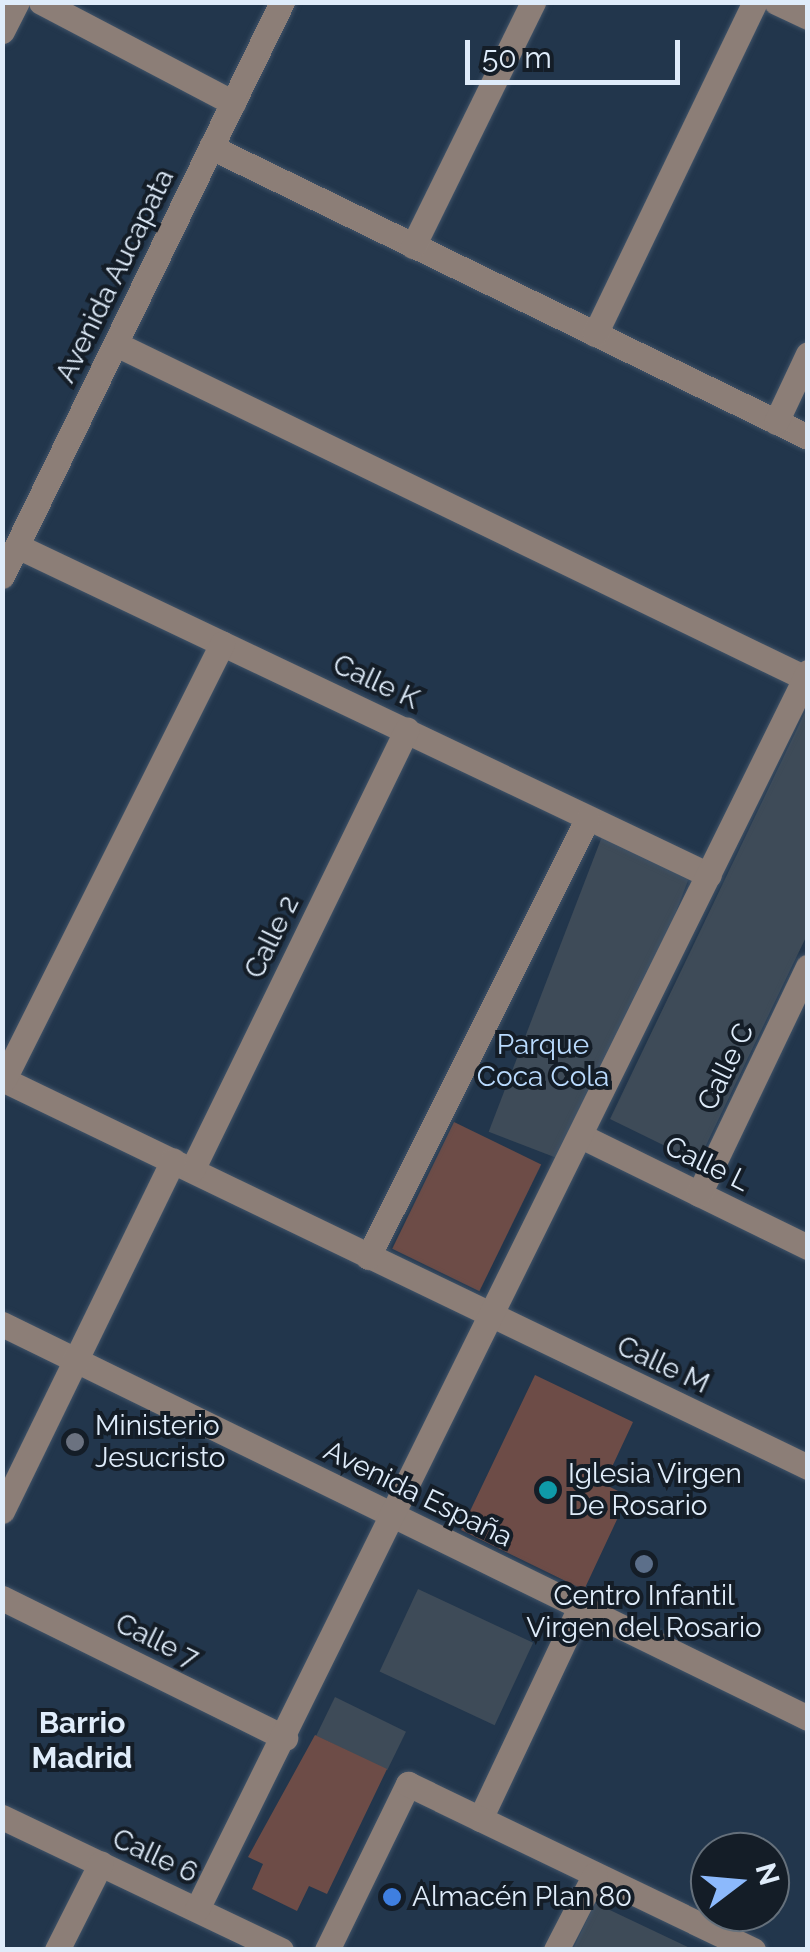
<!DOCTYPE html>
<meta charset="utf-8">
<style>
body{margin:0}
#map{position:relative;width:810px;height:1952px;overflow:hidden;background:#22364c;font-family:Raleway,sans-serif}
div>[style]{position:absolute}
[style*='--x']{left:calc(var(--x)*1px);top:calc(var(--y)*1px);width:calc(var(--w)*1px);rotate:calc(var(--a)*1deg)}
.green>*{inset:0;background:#3e4b58;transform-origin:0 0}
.building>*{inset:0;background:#6d4c47;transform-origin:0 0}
.roads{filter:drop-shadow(0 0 2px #405368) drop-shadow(0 0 2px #405368)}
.minor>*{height:25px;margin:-12.5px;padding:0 12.5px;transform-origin:12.5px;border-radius:12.5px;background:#8c7e77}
.dots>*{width:28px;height:28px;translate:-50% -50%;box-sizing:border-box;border:5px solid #141d27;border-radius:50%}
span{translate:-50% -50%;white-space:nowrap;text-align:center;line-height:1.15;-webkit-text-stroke:8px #141d27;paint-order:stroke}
.street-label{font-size:28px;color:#dfecfa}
.park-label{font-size:28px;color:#b9dafd}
.poi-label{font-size:28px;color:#dfecfa}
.left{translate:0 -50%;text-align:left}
.neighbourhood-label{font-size:30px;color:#dfecfa;font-weight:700}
.frame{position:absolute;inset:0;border:5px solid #dfecfa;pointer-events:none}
.north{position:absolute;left:690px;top:1832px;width:100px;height:100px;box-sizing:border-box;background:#141d27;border:2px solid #65707b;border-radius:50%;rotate:74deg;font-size:28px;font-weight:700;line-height:40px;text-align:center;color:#dfecfa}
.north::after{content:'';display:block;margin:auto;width:35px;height:45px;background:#8cb9fc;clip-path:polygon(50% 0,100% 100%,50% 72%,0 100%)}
.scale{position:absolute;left:465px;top:40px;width:215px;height:45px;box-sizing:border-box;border:5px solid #dfecfa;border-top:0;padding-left:12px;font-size:30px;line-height:35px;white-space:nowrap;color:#dfecfa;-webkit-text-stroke:8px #141d27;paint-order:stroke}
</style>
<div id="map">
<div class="green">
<div style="clip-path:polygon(807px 708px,807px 935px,698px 1162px,610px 1119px)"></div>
<div style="left:603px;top:834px;width:96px;height:319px;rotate:21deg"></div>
<div style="left:418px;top:1589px;width:127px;height:91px;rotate:25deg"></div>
<div style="left:335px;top:1697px;width:79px;height:43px;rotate:26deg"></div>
<div style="clip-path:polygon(595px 1903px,692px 1949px,573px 1949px)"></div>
</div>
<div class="building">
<div style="left:454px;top:1122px;width:97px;height:141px;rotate:26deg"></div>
<div style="clip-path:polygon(535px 1375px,633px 1422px,604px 1484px,628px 1496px,584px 1590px,461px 1530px)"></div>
<div style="clip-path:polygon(315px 1735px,387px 1769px,327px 1894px,309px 1886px,297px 1911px,252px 1889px,263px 1864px,248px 1857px)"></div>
</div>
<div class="roads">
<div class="minor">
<div style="--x:41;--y:2;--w:217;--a:27.7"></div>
<div style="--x:776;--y:2;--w:35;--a:25"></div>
<div style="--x:2;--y:31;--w:33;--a:-63"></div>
<div style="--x:211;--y:147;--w:664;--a:25.91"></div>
<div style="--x:413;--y:246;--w:272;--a:-63.8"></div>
<div style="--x:595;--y:334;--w:369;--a:-64.3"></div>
<div style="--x:116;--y:344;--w:766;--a:25.86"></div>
<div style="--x:776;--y:422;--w:75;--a:-64.8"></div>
<div style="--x:17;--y:546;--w:766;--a:25.43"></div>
<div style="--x:2;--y:576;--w:639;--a:-64"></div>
<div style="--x:2;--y:1079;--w:895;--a:25.71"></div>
<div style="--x:4;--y:1079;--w:487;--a:-63.4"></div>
<div style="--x:581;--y:1136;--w:253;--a:26.1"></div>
<div style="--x:192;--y:1170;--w:490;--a:-64"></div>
<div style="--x:699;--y:1194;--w:252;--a:-64.4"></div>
<div style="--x:368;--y:1257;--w:490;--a:-63.4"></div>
<div style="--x:2;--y:1324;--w:897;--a:26.05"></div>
<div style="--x:2;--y:1511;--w:390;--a:-64"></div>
<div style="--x:2;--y:1598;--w:316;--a:26.3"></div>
<div style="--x:2;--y:1817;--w:309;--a:25.5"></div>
<div style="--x:480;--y:1819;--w:234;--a:-64.7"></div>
<div style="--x:197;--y:1909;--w:1380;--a:-63.71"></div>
<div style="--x:57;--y:1950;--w:97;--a:-63.2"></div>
<div style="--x:327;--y:1950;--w:185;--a:-64"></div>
<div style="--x:408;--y:1784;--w:383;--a:25.7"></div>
<div style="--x:556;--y:1950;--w:85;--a:-62.8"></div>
</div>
</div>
<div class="dots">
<div style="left:75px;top:1442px;background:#6b7280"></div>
<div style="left:548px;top:1490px;background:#0f9aa8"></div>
<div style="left:644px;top:1564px;background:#5c6f8a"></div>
<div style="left:392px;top:1897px;background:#3f7fe0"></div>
</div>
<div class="street-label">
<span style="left:115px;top:276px;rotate:-64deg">Avenida Aucapata</span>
<span style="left:376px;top:682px;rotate:25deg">Calle K</span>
<span style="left:272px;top:937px;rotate:-64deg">Calle 2</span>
<span style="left:726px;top:1067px;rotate:-64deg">Calle C</span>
<span style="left:707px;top:1164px;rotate:26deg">Calle L</span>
<span style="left:663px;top:1365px;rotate:25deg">Calle M</span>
<span style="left:418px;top:1494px;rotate:26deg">Avenida España</span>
<span style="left:157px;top:1641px;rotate:26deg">Calle 7</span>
<span style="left:155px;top:1856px;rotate:25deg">Calle 6</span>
</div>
<div class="park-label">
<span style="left:543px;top:1061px">Parque<br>Coca Cola</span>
</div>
<div class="poi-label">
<span class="left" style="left:95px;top:1442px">Ministerio<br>Jesucristo</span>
<span class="left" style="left:568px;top:1490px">Iglesia Virgen<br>De Rosario</span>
<span style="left:644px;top:1612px">Centro Infantil<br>Virgen del Rosario</span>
<span class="left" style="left:412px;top:1897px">Almacén Plan 80</span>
</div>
<div class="neighbourhood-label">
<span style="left:82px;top:1740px">Barrio<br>Madrid</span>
</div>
<div class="frame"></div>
<div class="north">N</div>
<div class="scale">50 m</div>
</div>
